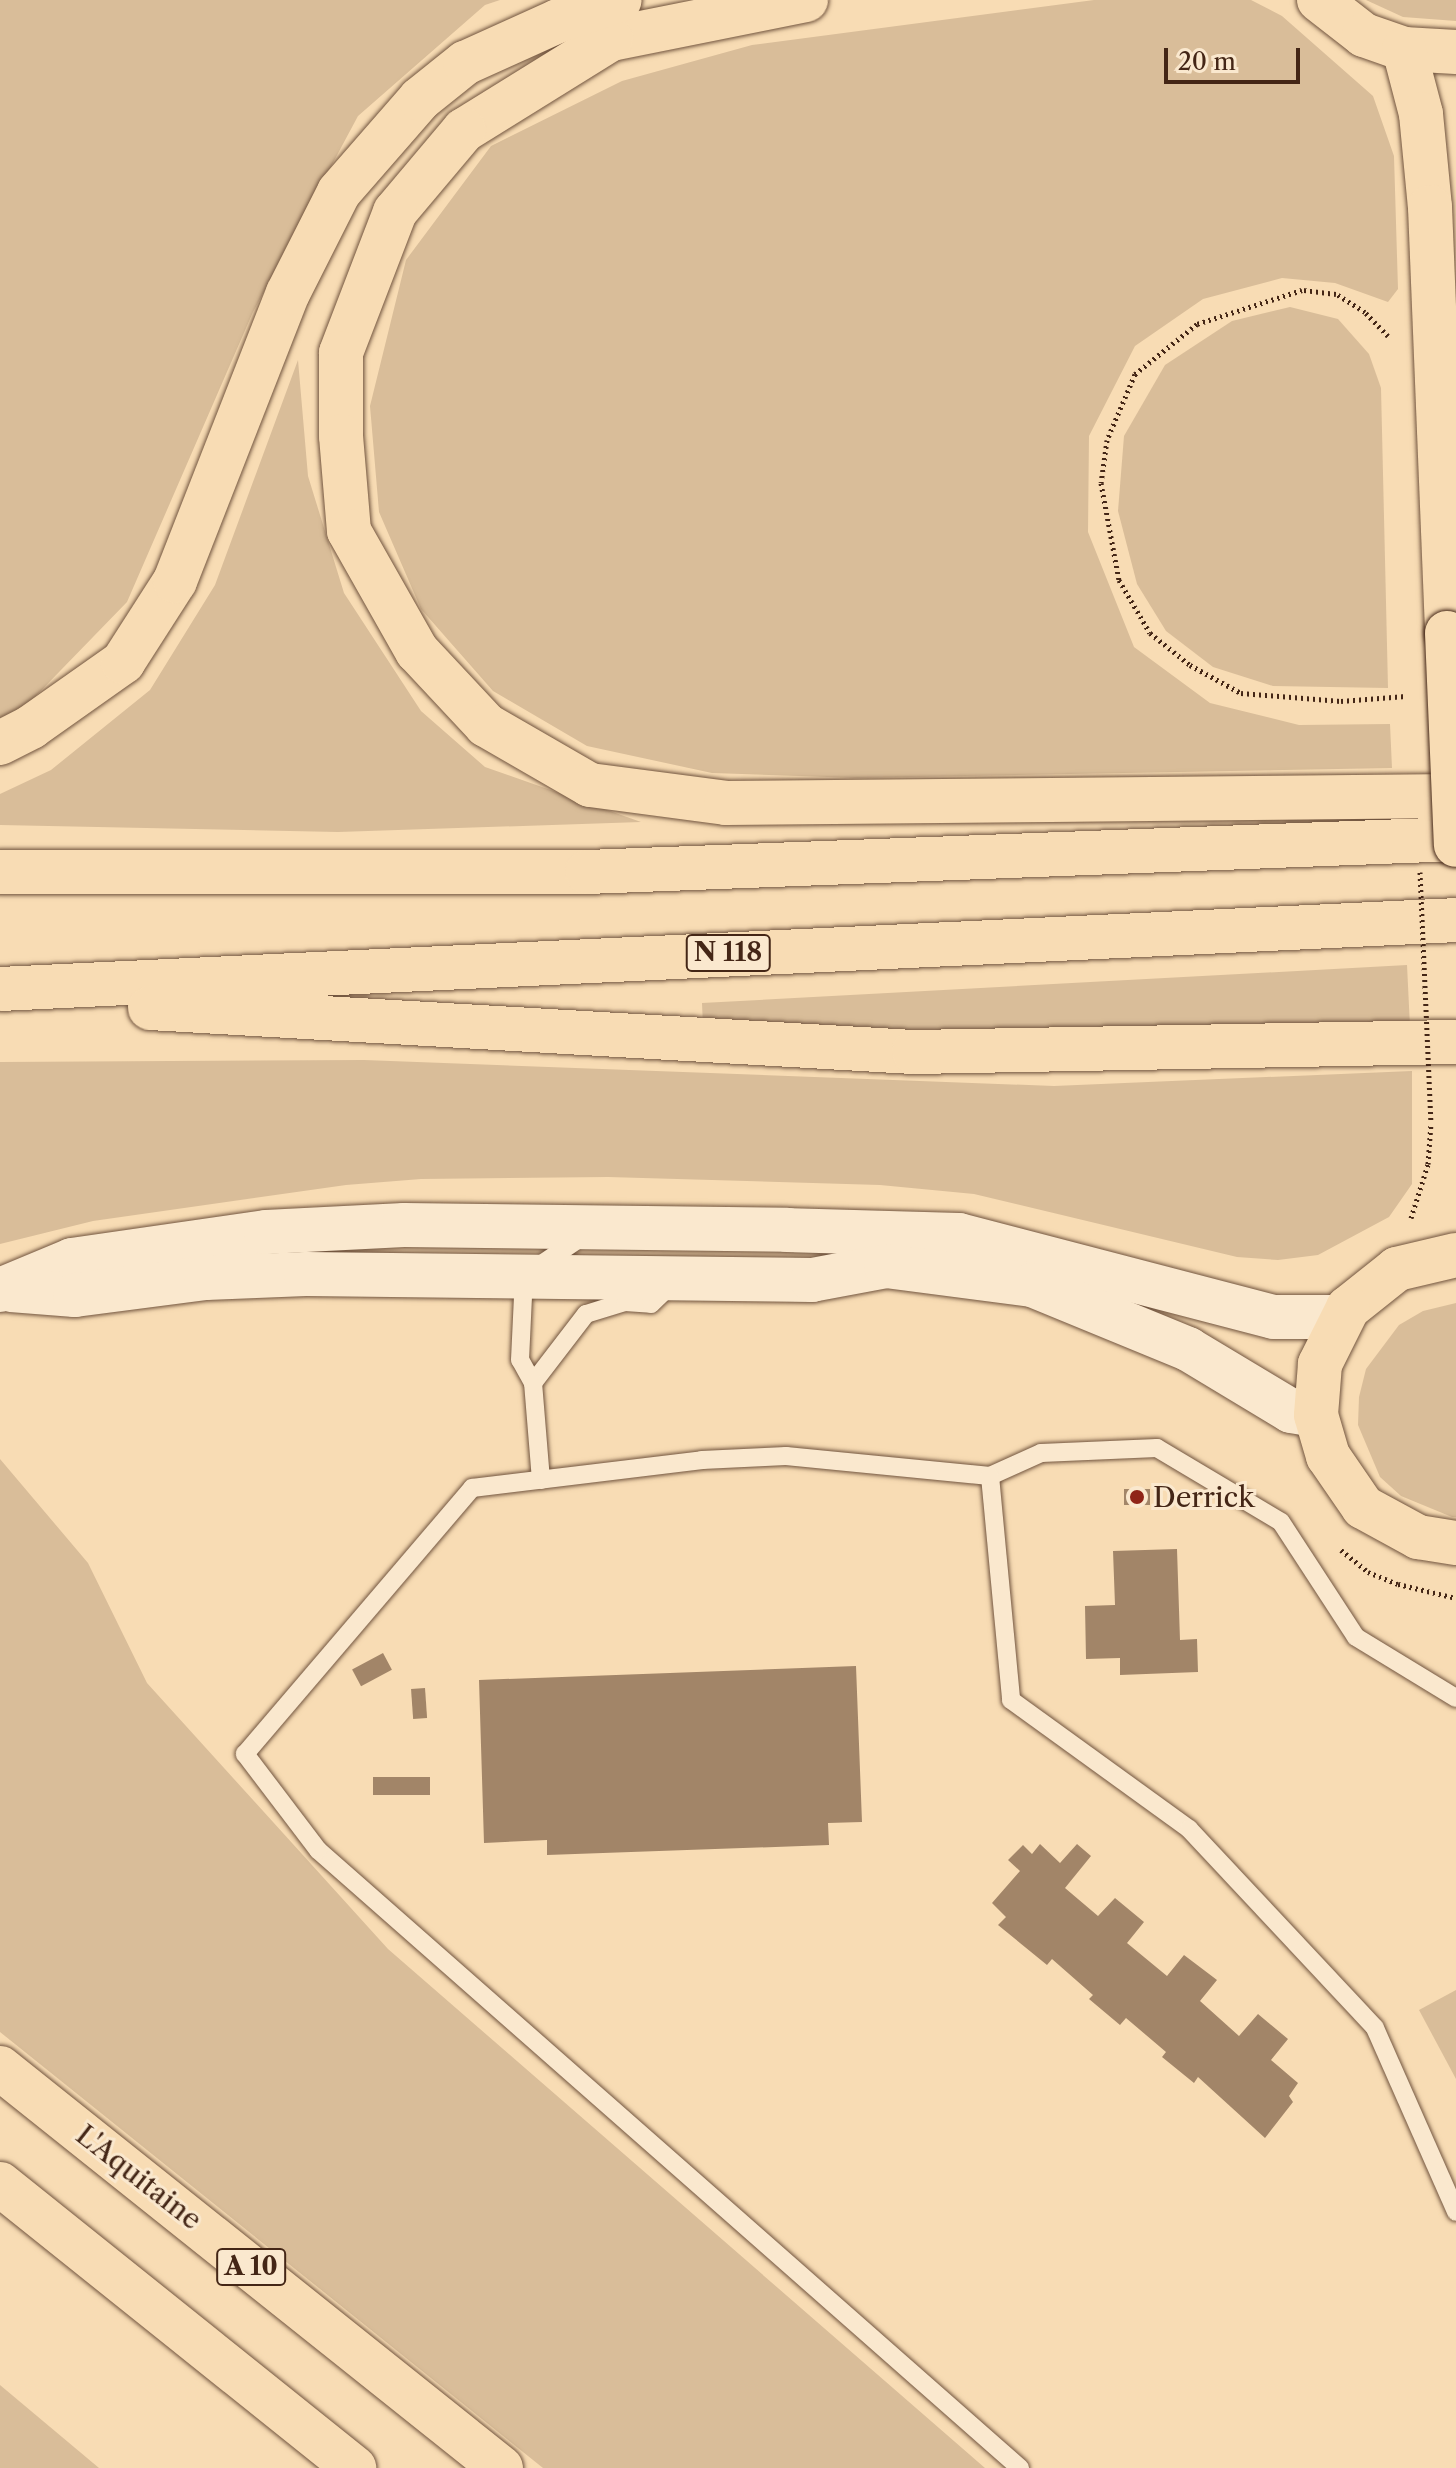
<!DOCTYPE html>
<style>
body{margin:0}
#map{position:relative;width:1456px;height:2468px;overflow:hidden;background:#f8dcb4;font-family:"Libre Caslon Text",serif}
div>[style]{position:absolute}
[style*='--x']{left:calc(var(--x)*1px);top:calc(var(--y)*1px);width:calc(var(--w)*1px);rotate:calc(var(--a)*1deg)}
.green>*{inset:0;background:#d9bd99}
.building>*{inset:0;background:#a28568;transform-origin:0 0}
.path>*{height:5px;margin-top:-2.5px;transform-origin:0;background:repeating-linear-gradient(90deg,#442616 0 2px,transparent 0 6px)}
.roads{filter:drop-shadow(0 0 2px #71543e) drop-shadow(0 0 2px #71543e)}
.lane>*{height:18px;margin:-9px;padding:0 9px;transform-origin:9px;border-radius:9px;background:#fae8ce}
.secondary>*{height:44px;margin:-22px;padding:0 22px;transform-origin:22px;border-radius:22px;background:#fae8ce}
.primary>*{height:44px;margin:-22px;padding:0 22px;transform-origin:22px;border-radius:22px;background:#f8dcb4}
.highway>*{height:44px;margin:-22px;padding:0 22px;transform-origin:22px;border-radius:22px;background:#f8dcb4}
.path-bridge>*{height:5px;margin-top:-2.5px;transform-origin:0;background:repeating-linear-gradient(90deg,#442616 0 2px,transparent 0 6px)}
.bridges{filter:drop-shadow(0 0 2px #442616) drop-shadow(0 0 2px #442616)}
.primary-bridge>*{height:44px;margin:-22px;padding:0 22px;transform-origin:22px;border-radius:22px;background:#f8dcb4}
.dots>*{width:22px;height:22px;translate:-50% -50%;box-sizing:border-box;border:4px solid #fae8ce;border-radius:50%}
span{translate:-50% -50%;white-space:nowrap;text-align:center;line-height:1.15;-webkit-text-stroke:6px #fae8ce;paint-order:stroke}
.shield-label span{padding:2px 6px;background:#fae8ce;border:2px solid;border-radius:6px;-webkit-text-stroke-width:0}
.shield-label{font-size:26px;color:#442616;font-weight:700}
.poi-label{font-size:28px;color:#442616}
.left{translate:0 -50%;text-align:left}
.street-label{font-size:28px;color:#442616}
.scale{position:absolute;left:1164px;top:48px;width:136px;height:36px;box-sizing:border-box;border:4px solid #442616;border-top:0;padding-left:10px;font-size:24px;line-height:28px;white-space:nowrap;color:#442616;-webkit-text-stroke:6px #fae8ce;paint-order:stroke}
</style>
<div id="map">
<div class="green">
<div style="clip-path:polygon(0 0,500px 0,485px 5px,358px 116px,253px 312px,127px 602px,27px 705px,0 718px)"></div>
<div style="clip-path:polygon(1094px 0,1251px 0,1282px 16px,1373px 96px,1394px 156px,1398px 289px,1388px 302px,1335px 283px,1282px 278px,1203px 299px,1135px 346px,1089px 436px,1088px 532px,1134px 647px,1210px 703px,1299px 725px,1390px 724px,1392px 768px,857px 778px,712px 773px,587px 746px,493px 691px,421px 609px,379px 512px,370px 406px,406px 260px,491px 146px,622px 81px,752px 45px)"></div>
<div style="clip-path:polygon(1366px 0,1456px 0,1456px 21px,1403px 17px)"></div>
<div style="clip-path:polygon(1290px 307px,1338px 319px,1369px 354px,1381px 388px,1388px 688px,1273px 686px,1213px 667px,1166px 631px,1137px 584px,1118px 511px,1124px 436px,1165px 365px,1232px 321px)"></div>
<div style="clip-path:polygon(298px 360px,308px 476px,344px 593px,421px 711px,485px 767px,641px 822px,338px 832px,0 825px,0 794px,51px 770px,150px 690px,215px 585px)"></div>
<div style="clip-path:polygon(1407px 965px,1410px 1027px,1091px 1036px,703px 1026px,702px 1003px)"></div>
<div style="clip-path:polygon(364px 1060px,1054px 1086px,1412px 1071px,1412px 1184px,1389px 1217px,1318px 1255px,1278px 1260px,1237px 1257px,974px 1194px,880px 1185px,608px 1177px,421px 1179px,346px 1185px,93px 1221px,0 1244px,0 1062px)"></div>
<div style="clip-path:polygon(1456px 1303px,1456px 1517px,1452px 1517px,1401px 1496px,1380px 1477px,1358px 1425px,1359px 1397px,1366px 1369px,1399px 1325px,1423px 1311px)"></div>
<div style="clip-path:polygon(0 1459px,88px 1563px,147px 1683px,388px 1949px,985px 2468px,543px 2468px,0 2032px)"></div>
<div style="clip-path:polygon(1456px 1990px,1456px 2079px,1419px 2010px)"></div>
<div style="clip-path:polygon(0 2385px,99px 2468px,0 2468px)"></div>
</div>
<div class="building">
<div style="left:1150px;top:1489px;width:16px;height:26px;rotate:90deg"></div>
<div style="clip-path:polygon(1177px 1549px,1180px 1640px,1197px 1639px,1198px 1672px,1120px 1675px,1120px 1658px,1086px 1659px,1085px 1606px,1115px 1605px,1113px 1551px)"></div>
<div style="left:383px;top:1653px;width:19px;height:35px;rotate:62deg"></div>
<div style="clip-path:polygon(856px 1666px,862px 1822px,828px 1823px,829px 1845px,547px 1855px,547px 1840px,484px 1843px,479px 1680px)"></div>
<div style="left:425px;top:1688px;width:30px;height:14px;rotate:86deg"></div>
<div style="left:373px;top:1777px;width:57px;height:18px"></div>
<div style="clip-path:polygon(1040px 1844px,1060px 1863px,1077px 1844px,1091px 1856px,1065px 1888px,1098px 1916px,1115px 1898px,1144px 1922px,1127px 1943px,1167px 1976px,1184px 1955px,1217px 1980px,1200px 2001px,1239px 2036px,1258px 2014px,1288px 2039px,1271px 2060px,1298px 2083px,1289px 2096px,1293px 2102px,1265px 2138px,1198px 2077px,1194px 2083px,1162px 2057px,1166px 2052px,1126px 2018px,1120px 2025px,1089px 1999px,1093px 1995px,1052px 1959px,1047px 1965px,998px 1925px,1006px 1917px,992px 1903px,1020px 1871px,1008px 1860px,1023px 1845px,1032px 1854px)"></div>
</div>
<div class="path">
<div style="--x:1388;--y:336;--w:33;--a:-134"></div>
<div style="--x:1365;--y:312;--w:34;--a:-148"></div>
<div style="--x:1336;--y:294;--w:34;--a:-173"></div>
<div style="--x:1302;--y:290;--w:110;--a:162.1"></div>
<div style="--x:1197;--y:324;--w:80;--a:141.1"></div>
<div style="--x:1135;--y:374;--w:72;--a:113"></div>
<div style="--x:1107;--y:440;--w:43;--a:97.9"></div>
<div style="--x:1101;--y:483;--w:99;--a:79.5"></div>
<div style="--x:1119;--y:580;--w:61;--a:59.7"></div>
<div style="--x:1150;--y:633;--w:51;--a:38.7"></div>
<div style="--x:1190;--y:665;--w:58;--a:28.8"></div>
<div style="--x:1241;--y:693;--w:100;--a:4.6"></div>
<div style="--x:1341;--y:701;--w:65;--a:-4.4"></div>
<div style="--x:1411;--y:1218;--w:57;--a:-72.5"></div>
<div style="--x:1428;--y:1164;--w:41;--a:-85.8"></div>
<div style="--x:1341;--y:1550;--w:35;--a:39"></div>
<div style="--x:1368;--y:1572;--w:32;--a:22"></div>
<div style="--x:1398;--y:1584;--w:60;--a:13.6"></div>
</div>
<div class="roads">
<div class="lane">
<div style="--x:533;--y:1383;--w:87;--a:-52.5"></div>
<div style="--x:586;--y:1314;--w:41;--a:-17.1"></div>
<div style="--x:625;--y:1302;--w:26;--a:4"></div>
<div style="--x:651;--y:1304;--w:28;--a:-44"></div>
<div style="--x:990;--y:1476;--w:56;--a:-24.3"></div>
<div style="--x:1041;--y:1453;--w:116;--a:-2.5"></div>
<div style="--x:1157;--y:1448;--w:144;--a:30.8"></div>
<div style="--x:1281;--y:1522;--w:137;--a:56.9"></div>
<div style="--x:1356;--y:1637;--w:117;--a:31.4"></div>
<div style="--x:541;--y:1480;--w:97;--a:-94.7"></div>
<div style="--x:533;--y:1383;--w:26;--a:-119"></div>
<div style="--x:520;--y:1360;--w:84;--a:-87.3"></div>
<div style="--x:524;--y:1276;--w:71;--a:-34.1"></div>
<div style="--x:1020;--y:2468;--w:935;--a:-138.64"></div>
<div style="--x:318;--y:1850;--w:121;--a:-127.2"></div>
<div style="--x:245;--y:1754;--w:350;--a:-49.5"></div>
<div style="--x:472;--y:1488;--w:232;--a:-6.9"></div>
<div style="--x:702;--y:1460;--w:84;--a:-2.7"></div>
<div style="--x:786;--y:1456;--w:205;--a:5.6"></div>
<div style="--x:990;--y:1476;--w:225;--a:84.6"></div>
<div style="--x:1011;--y:1700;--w:220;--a:35.9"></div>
<div style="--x:1189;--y:1829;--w:272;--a:46.9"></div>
<div style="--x:1375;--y:2028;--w:201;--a:66.2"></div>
</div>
<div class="secondary">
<div style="--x:0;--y:1290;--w:78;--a:-22.6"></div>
<div style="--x:72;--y:1260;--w:196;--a:-8.2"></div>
<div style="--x:266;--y:1232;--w:138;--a:-2.9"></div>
<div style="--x:404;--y:1225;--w:383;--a:0.7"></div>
<div style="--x:787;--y:1230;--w:172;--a:1.7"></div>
<div style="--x:959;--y:1235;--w:325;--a:14.6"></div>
<div style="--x:1274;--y:1317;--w:67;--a:0"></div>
<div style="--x:11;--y:1290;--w:64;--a:4.5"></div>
<div style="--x:75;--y:1295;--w:132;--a:-7.4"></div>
<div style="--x:206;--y:1278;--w:100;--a:-2.3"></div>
<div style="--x:306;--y:1274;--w:506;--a:0.68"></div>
<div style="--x:812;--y:1280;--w:75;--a:-10.7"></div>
<div style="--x:886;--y:1266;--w:147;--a:7.4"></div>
<div style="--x:1032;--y:1285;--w:169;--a:22.3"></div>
<div style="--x:1188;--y:1349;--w:120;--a:31"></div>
<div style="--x:1291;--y:1411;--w:25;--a:9"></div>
</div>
<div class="primary">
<div style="--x:1319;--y:0;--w:57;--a:37.9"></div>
<div style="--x:1364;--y:35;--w:42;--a:19.3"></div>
<div style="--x:1404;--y:49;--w:52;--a:3.3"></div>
<div style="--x:1404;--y:49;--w:67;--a:75.3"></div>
<div style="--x:1421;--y:114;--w:93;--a:84.5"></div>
<div style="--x:1430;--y:207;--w:426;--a:87.7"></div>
<div style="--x:1456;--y:1255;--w:61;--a:166.7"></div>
<div style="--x:1397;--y:1269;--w:63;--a:141.5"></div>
<div style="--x:1348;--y:1308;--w:63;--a:116.6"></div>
<div style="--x:1320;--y:1364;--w:51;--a:94.5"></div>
<div style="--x:1316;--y:1415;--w:43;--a:73.7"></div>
<div style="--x:1328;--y:1456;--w:62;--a:55.5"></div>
<div style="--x:1363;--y:1507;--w:63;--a:28.6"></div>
<div style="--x:1418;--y:1537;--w:38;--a:9"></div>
</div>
<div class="highway">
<div style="--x:806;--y:0;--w:199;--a:168.7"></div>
<div style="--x:611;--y:39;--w:173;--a:148.2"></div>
<div style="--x:464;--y:130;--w:107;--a:130.1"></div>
<div style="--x:395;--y:212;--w:151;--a:111"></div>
<div style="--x:341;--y:353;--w:83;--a:90"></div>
<div style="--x:341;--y:436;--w:95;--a:85.2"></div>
<div style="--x:349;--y:531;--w:138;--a:60.5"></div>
<div style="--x:417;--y:651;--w:101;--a:47"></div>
<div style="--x:486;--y:725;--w:120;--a:30"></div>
<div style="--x:590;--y:785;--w:137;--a:7.5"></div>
<div style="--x:726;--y:803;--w:730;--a:-0.55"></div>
<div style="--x:0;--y:743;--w:35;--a:-27"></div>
<div style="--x:31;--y:727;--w:113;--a:-35.2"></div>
<div style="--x:123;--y:662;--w:96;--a:-57.3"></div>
<div style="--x:175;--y:581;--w:309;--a:-68.6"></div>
<div style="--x:288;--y:293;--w:113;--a:-63.2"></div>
<div style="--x:339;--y:192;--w:123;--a:-48.9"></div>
<div style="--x:420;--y:99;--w:58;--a:-38.7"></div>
<div style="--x:465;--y:63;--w:102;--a:-24.3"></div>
<div style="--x:558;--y:21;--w:65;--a:-18.7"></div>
<div style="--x:0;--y:872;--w:587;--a:0"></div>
<div style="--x:587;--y:872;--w:870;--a:-2.17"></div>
<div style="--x:0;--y:989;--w:1458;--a:-2.71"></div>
<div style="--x:150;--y:1008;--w:765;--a:3.3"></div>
<div style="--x:914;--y:1052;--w:542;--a:-1.06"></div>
<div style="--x:0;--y:2068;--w:641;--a:38.6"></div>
<div style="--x:0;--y:2184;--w:454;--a:38.7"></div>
</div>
</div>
<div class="path-bridge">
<div style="--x:1420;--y:872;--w:251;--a:87.5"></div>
</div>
<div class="bridges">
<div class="primary-bridge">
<div style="--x:1447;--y:633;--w:212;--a:87.6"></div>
</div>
</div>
<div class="dots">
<div style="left:1137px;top:1497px;background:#8f2418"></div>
</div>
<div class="shield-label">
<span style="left:728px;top:953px">N 118</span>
<span style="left:251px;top:2267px">A 10</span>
</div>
<div class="poi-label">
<span class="left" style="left:1153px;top:1497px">Derrick</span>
</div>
<div class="street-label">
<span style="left:139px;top:2177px;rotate:38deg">L'Aquitaine</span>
</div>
<div class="scale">20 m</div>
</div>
